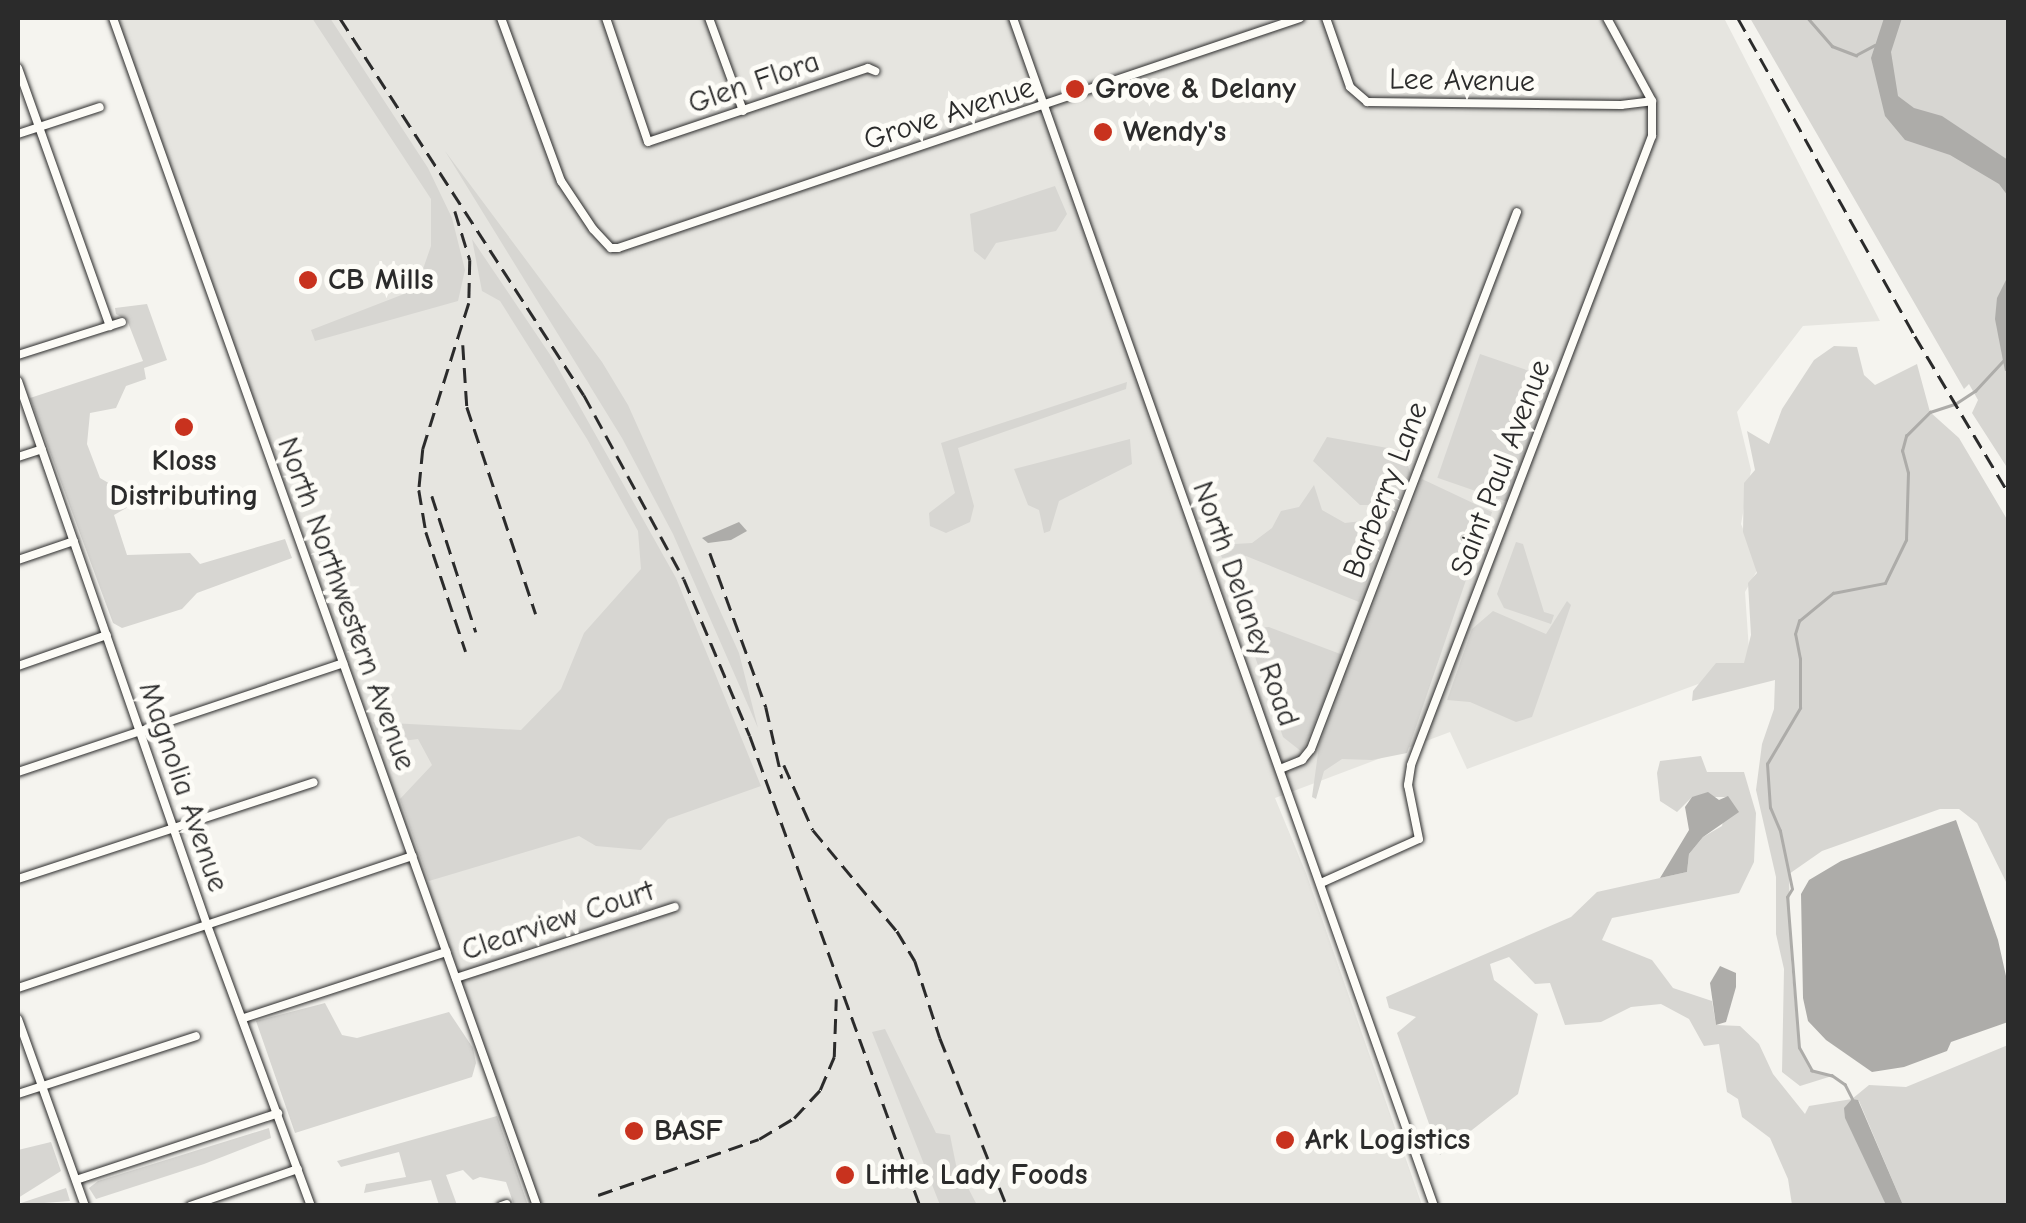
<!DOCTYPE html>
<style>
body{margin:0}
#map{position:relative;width:2026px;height:1223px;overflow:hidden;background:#f5f4ef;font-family:"Comic Neue",sans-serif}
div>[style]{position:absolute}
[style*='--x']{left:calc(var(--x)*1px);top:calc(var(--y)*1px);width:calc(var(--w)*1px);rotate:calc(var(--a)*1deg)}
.built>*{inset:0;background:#e6e5e0}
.green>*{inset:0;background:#d7d6d2;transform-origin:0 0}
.water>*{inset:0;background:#adaca9}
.stream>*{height:2.5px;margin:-1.25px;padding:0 1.25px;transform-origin:1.25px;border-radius:1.25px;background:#adaca9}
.roads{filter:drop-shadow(0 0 2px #2b2b2b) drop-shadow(0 0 2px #2b2b2b)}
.minor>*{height:8px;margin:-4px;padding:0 4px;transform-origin:4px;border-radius:4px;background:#fdfcf7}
.rail>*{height:2.5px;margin-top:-1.25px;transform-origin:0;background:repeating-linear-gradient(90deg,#2b2b2b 0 15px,transparent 0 23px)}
.dots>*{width:28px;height:28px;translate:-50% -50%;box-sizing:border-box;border:5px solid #fdfcf7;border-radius:50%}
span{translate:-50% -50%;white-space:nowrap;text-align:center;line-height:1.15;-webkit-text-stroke:10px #fdfcf7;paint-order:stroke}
.street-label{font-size:30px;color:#2b2b2b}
.poi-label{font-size:30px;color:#2b2b2b;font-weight:700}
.left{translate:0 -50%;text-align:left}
.frame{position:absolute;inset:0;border:20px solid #2b2b2b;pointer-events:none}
</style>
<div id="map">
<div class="built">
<div style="clip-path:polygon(113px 18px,1724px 18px,1880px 321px,1803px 326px,1737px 412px,1751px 470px,1741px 524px,1759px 567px,1745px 592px,1750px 665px,1467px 769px,1450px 732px,1275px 798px,1306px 873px,1422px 1205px,534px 1205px)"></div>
</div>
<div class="green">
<div style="clip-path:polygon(312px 18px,330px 18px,428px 168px,452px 218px,465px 270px,458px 301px,315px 341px,311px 330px,404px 294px,423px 269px,431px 246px,431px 199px)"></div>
<div style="clip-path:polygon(1750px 18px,2008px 18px,2008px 469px,1972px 413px,1978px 400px,1969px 384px,1964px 389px)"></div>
<div style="clip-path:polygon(445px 151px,602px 362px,628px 405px,739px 653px,758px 728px,673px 534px,622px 438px)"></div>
<div style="clip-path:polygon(1055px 186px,1067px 214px,1056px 231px,996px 243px,985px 260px,974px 251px,970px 214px)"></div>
<div style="clip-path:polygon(472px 239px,553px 359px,676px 578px,761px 786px,668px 819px,641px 850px,596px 846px,579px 836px,429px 881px,400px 799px,432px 765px,418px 739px,380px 744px,373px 722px,521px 730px,561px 689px,584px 633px,641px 569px,638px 531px,587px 439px,500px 301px,482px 291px)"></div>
<div style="clip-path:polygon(147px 304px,167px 360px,144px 368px,146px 379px,126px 386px,116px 408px,90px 413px,87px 444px,100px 478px,134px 498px,135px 503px,114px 515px,127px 555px,190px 553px,200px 564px,285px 539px,292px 558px,197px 593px,182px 609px,122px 628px,113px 623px,30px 398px,143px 361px,127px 320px,116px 314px,115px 308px)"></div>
<div style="clip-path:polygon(1834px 346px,1857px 347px,1864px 375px,1875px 385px,1917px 364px,1930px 412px,1959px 438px,2008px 521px,2008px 886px,1977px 823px,1959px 809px,1940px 809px,1822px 851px,1789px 874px,1791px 961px,1799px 1048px,1812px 1071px,1832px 1076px,1800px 1086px,1782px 1072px,1784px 969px,1776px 934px,1776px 877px,1756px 790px,1762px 744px,1774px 709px,1775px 680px,1692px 701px,1693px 691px,1716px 663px,1744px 663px,1751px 635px,1748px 583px,1757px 573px,1743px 532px,1744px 483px,1755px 470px,1747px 431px,1769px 444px,1782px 409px,1814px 360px)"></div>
<div style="left:1480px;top:354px;width:78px;height:131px;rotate:19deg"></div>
<div style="clip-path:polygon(1127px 382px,1126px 389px,958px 448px,974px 506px,970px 522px,946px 533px,930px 526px,929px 513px,955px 493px,941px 443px)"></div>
<div style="clip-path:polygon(1327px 437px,1404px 451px,1410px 473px,1359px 602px,1246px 556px,1222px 558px,1217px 545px,1252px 543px,1272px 528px,1281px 511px,1299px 507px,1314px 485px,1322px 510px,1345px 523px,1379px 519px,1378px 505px,1360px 505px,1313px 461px)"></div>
<div style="clip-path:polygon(1130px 439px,1132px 464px,1059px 501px,1050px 531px,1044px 533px,1039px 510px,1028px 505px,1014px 469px)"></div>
<div style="clip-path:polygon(1422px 479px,1492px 512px,1474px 569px,1466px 580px,1407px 753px,1372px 760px,1342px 759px,1324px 771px,1316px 799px,1312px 797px,1319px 746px)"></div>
<div style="clip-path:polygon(1516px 542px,1523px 544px,1544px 612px,1554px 615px,1551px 624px,1504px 608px,1497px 594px)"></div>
<div style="clip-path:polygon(1567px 601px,1571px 605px,1532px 717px,1516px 722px,1470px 702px,1447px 700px,1472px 629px,1493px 611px,1546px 634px)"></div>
<div style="clip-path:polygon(1269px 627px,1343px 655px,1302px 752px,1283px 737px,1245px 628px)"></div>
<div style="clip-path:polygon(1701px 756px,1707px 772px,1744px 772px,1756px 813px,1754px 862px,1739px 893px,1612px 918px,1602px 940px,1652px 960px,1673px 988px,1712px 1001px,1716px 1025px,1740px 1026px,1759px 1044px,1773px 1074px,1805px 1114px,1809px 1106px,1852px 1099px,1869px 1085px,1906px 1087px,2008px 1045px,2008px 1205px,1903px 1205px,1859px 1101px,1852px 1100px,1886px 1205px,1792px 1205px,1788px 1179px,1770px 1138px,1742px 1117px,1738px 1099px,1727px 1092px,1719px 1044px,1704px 1046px,1689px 1019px,1661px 1004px,1631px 1007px,1601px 1022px,1565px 1025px,1550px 983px,1535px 984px,1509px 957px,1490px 964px,1494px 980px,1538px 1014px,1518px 1094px,1440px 1155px,1397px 1033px,1416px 1017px,1389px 1008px,1386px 997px,1571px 917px,1597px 892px,1687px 872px,1689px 854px,1703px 837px,1722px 826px,1728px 797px,1692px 797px,1677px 812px,1660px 801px,1657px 773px,1660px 761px)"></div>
<div style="clip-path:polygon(325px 1003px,342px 1035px,357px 1038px,449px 1012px,473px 1048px,476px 1063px,472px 1077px,295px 1133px,256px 1021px)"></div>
<div style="clip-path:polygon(885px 1029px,936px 1133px,950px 1135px,956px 1165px,977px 1205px,940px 1205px,872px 1032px)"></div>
<div style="clip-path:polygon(497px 1116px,528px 1205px,514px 1205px,506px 1182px,480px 1177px,473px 1180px,463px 1170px,446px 1175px,457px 1205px,439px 1205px,431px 1180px,364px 1193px,366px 1184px,406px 1177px,399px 1152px,341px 1167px,337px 1161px)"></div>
<div style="clip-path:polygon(269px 1128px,271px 1138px,204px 1164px,96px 1199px,89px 1188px,98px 1181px)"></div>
<div style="clip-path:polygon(51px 1142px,61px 1171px,18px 1198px,18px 1150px)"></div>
<div style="clip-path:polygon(66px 1188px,70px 1201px,18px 1205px,18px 1204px)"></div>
</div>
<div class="water">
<div style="clip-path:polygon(1884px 18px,1902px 18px,1891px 52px,1898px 96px,1914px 108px,1942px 116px,2008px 160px,2008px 196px,1999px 184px,1950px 155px,1905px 140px,1885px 116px,1871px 58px)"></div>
<div style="clip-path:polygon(2008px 276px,2008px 370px,2005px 371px,1995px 319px,1997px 298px)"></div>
<div style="clip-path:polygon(739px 522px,747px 531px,731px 540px,708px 543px,702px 538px)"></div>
<div style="clip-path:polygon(1708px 792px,1719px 800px,1728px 796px,1739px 812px,1703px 837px,1689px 854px,1687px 872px,1660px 878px,1689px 830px,1685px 807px,1692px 797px)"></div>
<div style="clip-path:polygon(1956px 820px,1998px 940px,2008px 985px,2008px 1022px,1951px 1042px,1947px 1051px,1904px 1067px,1872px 1072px,1826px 1040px,1808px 1021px,1803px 998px,1801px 894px,1809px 880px,1841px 861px)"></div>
<div style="clip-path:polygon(1720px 966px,1736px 973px,1736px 987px,1726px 1022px,1716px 1025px,1710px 983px)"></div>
<div style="clip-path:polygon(1852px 1099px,1858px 1100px,1903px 1205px,1886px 1205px,1845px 1118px,1844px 1108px)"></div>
</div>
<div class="stream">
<div style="--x:1808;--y:18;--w:37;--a:49"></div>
<div style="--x:1832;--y:46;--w:26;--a:21"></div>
<div style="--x:1856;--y:55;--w:21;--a:-28"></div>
<div style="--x:1852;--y:1099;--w:16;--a:-117"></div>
<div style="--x:1845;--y:1085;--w:16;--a:-145"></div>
<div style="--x:1832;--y:1076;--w:21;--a:-166"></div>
<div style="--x:1812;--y:1071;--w:26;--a:-119"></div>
<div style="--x:1799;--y:1048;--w:151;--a:-94.5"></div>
<div style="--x:1787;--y:897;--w:9;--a:-58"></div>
<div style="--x:1792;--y:889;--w:59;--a:-101.7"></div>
<div style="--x:1780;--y:831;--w:25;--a:-113"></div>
<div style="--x:1770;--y:808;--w:44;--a:-93.9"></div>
<div style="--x:1767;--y:764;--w:65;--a:-59.5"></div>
<div style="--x:1800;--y:708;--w:49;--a:-90"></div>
<div style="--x:1800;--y:659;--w:25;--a:-101"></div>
<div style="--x:1795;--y:634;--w:14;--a:-73"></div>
<div style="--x:1799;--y:621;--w:44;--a:-39.5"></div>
<div style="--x:1833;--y:593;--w:53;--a:-10.9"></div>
<div style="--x:1885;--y:583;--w:48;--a:-64"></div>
<div style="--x:1906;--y:540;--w:67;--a:-88.3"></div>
<div style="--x:1908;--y:473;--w:23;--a:-105"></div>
<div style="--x:1902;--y:451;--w:16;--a:-75"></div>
<div style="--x:1906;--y:436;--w:34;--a:-45"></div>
<div style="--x:1930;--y:412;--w:26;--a:-18"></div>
<div style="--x:1955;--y:404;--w:24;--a:-33"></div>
<div style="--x:1975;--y:391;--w:41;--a:-47"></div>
</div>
<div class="roads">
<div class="minor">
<div style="--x:113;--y:18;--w:1261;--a:70.36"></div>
<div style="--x:501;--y:18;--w:174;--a:69.8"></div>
<div style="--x:561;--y:181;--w:58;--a:56.3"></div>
<div style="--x:593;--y:229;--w:26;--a:47"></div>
<div style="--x:611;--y:248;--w:7;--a:0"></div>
<div style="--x:618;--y:248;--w:720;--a:-18.64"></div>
<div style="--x:606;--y:18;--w:131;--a:71.3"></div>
<div style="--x:648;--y:142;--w:232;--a:-18.6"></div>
<div style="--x:868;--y:68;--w:8;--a:23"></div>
<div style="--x:709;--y:18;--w:99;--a:69.9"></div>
<div style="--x:1013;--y:18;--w:1260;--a:70.49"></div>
<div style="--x:1326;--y:18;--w:73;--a:70.8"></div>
<div style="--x:1350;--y:87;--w:23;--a:41"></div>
<div style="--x:1367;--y:102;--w:254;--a:0.7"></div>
<div style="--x:1621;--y:105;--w:31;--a:-7"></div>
<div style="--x:18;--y:68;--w:274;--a:70.4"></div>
<div style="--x:18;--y:134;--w:86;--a:-18.2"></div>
<div style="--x:18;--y:355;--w:109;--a:-17.6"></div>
<div style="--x:18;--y:381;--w:576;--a:70.84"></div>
<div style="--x:207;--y:925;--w:300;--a:69.7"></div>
<div style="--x:18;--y:457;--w:25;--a:-18"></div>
<div style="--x:18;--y:560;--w:59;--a:-18.7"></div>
<div style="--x:18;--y:666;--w:94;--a:-19.2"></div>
<div style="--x:1280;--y:769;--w:24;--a:-22"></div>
<div style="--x:1302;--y:760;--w:14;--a:-51"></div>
<div style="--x:1311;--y:749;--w:575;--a:-69.01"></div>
<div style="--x:18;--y:772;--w:343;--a:-18.5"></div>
<div style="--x:18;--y:879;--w:311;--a:-18.1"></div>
<div style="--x:1321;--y:883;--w:107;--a:-24.2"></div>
<div style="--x:1419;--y:839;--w:55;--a:-101.5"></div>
<div style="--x:1408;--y:785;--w:20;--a:-81"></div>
<div style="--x:1411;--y:765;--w:674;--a:-69.04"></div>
<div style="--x:1652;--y:136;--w:35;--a:-90"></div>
<div style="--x:1652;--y:101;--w:94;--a:-118.5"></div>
<div style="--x:456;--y:978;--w:230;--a:-18"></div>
<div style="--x:18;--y:988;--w:416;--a:-18.5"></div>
<div style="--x:244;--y:1018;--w:213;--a:-18.1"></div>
<div style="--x:18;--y:1019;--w:199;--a:70.3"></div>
<div style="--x:18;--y:1094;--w:187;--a:-18"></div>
<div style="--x:76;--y:1180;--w:213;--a:-18.3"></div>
<div style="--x:190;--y:1206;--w:114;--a:-18.9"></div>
<div style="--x:501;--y:1206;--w:6;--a:-18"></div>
</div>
</div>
<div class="rail">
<div style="--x:340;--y:18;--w:449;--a:57.1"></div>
<div style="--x:584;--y:395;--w:209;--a:61.5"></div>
<div style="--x:684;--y:579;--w:170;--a:67.2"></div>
<div style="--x:750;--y:736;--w:500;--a:70.1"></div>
<div style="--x:1738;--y:18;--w:364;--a:60.9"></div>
<div style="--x:1915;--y:336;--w:182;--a:59.2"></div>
<div style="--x:455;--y:211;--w:51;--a:73"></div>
<div style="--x:470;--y:260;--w:43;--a:91.3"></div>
<div style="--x:469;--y:303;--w:153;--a:107.5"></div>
<div style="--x:423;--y:449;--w:41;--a:95.6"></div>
<div style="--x:419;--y:490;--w:43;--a:80.5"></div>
<div style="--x:426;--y:532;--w:126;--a:71.6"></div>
<div style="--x:463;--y:345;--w:62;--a:86.3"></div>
<div style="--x:467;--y:407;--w:218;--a:71.6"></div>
<div style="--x:432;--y:496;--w:143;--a:72.1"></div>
<div style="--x:710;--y:553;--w:164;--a:70"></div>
<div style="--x:766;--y:707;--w:73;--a:77.3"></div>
<div style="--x:784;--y:765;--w:71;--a:66"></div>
<div style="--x:813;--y:830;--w:131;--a:50.3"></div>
<div style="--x:897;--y:931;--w:35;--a:59"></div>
<div style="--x:915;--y:961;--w:81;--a:72"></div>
<div style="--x:940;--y:1038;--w:181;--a:68.3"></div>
<div style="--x:598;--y:1195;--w:170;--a:-19.2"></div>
<div style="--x:759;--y:1139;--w:41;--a:-31"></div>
<div style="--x:794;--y:1118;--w:38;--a:-47"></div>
<div style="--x:820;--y:1090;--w:36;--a:-67"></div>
<div style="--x:834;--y:1057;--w:58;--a:-88"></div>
</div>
<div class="dots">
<div style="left:1075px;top:89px;background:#c8321e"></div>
<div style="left:1103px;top:132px;background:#c8321e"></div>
<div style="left:308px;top:280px;background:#c8321e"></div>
<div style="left:184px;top:427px;background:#c8321e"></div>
<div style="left:634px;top:1131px;background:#c8321e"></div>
<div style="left:1285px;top:1140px;background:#c8321e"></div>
<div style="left:845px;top:1175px;background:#c8321e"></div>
</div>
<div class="street-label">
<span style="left:1462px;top:81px;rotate:1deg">Lee Avenue</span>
<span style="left:754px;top:83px;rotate:-19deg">Glen Flora</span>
<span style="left:949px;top:114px;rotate:-18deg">Grove Avenue</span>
<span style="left:1501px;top:468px;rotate:-69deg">Saint Paul Avenue</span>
<span style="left:1386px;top:490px;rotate:-69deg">Barberry Lane</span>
<span style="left:346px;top:604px;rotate:70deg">North Northwestern Avenue</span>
<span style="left:1245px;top:604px;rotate:70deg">North Delaney Road</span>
<span style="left:183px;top:787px;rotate:71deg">Magnolia Avenue</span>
<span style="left:558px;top:921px;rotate:-18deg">Clearview Court</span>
</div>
<div class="poi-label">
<span class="left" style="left:1095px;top:89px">Grove &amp; Delany</span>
<span class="left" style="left:1123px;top:132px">Wendy's</span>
<span class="left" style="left:328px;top:280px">CB Mills</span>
<span style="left:184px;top:478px">Kloss<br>Distributing</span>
<span class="left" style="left:654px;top:1131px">BASF</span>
<span class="left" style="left:1305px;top:1140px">Ark Logistics</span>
<span class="left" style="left:865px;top:1175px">Little Lady Foods</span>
</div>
<div class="frame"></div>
</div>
